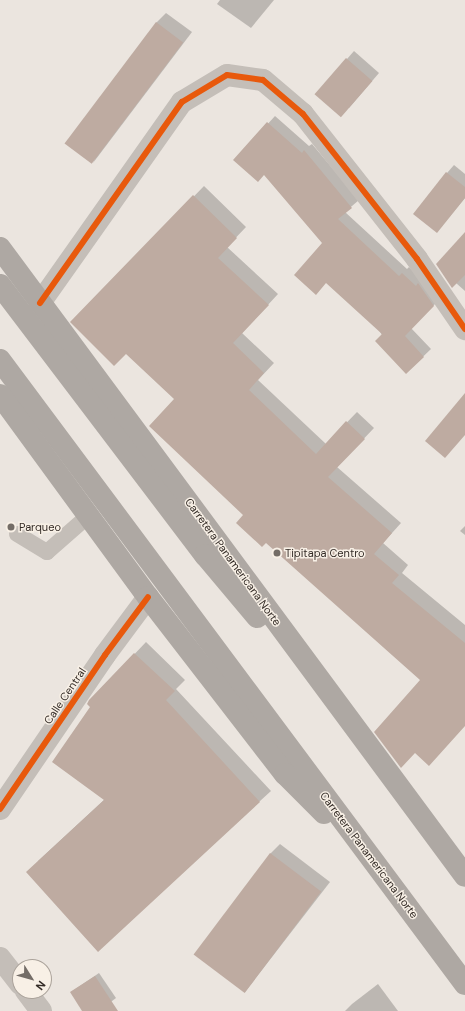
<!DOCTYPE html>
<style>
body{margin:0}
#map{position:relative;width:465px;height:1011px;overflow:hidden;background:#ebe5df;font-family:"DM Sans",sans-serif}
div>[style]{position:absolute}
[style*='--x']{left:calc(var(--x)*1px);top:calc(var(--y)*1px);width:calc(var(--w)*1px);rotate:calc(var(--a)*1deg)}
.shadow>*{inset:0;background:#0003}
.building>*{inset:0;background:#beaba1;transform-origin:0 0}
.service>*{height:16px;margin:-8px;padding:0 8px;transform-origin:8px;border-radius:8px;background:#c4beb8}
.minor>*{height:22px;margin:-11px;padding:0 11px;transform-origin:11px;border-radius:11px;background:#c4beb8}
.trunk>*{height:22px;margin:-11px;padding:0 11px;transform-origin:11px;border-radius:11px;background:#aea8a3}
.cycleway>*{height:6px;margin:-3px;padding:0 3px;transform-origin:3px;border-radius:3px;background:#e8590c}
.dots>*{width:11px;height:11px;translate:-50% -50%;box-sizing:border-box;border:2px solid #f8f0e6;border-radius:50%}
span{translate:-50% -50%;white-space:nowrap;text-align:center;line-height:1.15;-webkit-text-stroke:3px #f8f0e6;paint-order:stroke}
.poi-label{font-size:11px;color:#342c27}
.left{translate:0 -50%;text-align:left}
.street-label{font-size:11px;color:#342c27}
.north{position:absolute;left:12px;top:959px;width:40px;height:40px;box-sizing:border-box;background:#f8f0e6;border:1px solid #aaa29a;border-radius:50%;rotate:127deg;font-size:11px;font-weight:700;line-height:16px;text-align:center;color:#342c27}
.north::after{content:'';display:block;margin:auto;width:14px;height:18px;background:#746d67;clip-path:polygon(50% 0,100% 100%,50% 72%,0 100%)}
</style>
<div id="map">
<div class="shadow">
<div style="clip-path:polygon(220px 0,274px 0,251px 28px,217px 4px)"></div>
<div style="clip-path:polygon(166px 13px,192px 32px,93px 163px,156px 23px)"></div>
<div style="clip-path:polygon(354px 51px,379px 73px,349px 108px,347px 59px)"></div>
<div style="clip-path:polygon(275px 116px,309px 146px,312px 144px,359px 200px,345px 212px,407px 269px,409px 267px,441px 298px,411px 328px,431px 349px,406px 373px,324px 243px,265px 174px,235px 160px)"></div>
<div style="clip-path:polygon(454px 165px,465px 174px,465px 198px,437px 232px,447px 173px)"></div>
<div style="clip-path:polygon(204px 186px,246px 227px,227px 247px,278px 294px,242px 333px,274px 363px,258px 380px,326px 444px,357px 412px,374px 428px,337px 467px,401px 523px,383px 543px,408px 565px,402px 573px,465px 625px,465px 725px,415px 752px,422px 680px,245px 515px,175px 399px,126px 352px,72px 322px)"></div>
<div style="clip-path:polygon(465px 234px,465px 291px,456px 283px)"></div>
<div style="clip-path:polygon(465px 526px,465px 535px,460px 531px)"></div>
<div style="clip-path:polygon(146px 642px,185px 680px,176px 689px,271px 791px,98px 950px,38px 861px,105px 799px,90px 701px)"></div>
<div style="clip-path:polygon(280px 844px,330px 882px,245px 992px,270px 854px)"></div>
<div style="clip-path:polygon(99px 973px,116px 998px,99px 1011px,84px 1011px,71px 992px)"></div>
<div style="clip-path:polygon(378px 984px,398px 1011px,345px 1011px,352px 1004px)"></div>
</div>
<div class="building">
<div style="left:156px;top:22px;width:34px;height:152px;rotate:37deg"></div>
<div style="left:346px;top:58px;width:35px;height:48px;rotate:41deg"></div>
<div style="clip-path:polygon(267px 122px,302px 153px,304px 150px,352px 208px,338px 219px,399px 276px,402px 273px,416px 286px,418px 283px,434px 306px,405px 336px,424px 357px,406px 374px,375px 341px,382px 334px,326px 283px,316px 295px,294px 275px,322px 243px,264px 175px,258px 182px,233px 160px)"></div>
<div style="clip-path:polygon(446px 172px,465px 187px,465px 198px,437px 233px,413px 214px)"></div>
<div style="clip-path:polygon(193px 195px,237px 238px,218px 258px,269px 305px,233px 343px,264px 373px,249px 390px,316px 454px,346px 421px,365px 439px,328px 477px,392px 533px,374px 554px,399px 575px,392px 583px,465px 643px,465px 726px,429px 766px,415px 753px,401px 768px,374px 732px,420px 680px,266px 543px,262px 547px,236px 523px,243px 515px,149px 426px,174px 399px,126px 354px,114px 366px,70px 322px)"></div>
<div style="clip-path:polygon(465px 232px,465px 275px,452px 288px,436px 264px)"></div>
<div style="clip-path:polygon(465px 393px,465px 435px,445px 458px,425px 441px)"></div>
<div style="clip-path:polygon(134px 653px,175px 691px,166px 700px,260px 802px,98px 952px,26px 872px,104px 800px,52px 762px,90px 707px,87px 704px,89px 700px)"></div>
<div style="left:270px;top:853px;width:64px;height:127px;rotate:37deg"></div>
<div style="clip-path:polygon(95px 976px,118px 1011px,82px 1011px,70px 992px)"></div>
</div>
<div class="service">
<div style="--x:17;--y:534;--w:35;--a:31"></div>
<div style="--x:47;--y:552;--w:55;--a:-41.3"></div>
</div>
<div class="minor">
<div style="--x:40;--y:303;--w:246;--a:-54.8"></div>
<div style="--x:182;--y:102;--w:52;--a:-31"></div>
<div style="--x:227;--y:75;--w:36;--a:8"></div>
<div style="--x:263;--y:80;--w:52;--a:40.4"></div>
<div style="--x:303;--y:114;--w:184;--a:51.8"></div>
<div style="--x:417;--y:259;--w:85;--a:55.6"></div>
<div style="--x:0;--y:809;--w:186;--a:-55.7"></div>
<div style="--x:105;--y:655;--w:72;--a:-53.4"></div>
<div style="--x:0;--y:958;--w:33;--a:52"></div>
<div style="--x:26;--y:991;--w:25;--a:53"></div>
</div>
<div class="trunk">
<div style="--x:0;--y:248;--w:781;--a:53.48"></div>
<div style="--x:0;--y:285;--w:339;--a:52.8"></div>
<div style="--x:205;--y:555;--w:81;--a:50"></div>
<div style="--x:0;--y:360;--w:778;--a:53.31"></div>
<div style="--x:0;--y:395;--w:250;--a:53.8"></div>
<div style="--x:148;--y:597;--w:224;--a:52.3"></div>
<div style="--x:285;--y:774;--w:55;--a:45"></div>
</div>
<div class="cycleway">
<div style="--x:40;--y:303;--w:246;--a:-54.8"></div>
<div style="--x:182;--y:102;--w:52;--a:-31"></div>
<div style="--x:227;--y:75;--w:36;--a:8"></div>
<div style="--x:263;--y:80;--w:52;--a:40.4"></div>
<div style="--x:303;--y:114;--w:184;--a:51.8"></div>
<div style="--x:417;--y:259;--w:85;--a:55.6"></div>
<div style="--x:0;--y:809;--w:186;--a:-55.7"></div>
<div style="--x:105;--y:655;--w:72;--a:-53.4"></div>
</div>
<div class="dots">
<div style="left:11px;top:527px;background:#746d67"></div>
<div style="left:277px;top:553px;background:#746d67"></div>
</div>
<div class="poi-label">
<span class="left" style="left:19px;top:527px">Parqueo</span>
<span class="left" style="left:285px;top:553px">Tipitapa Centro</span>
</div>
<div class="street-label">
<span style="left:233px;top:562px;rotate:54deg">Carretera Panamericana Norte</span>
<span style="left:65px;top:696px;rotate:-56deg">Calle Central</span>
<span style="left:369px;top:855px;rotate:53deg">Carretera Panamericana Norte</span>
</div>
<div class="north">N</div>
</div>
